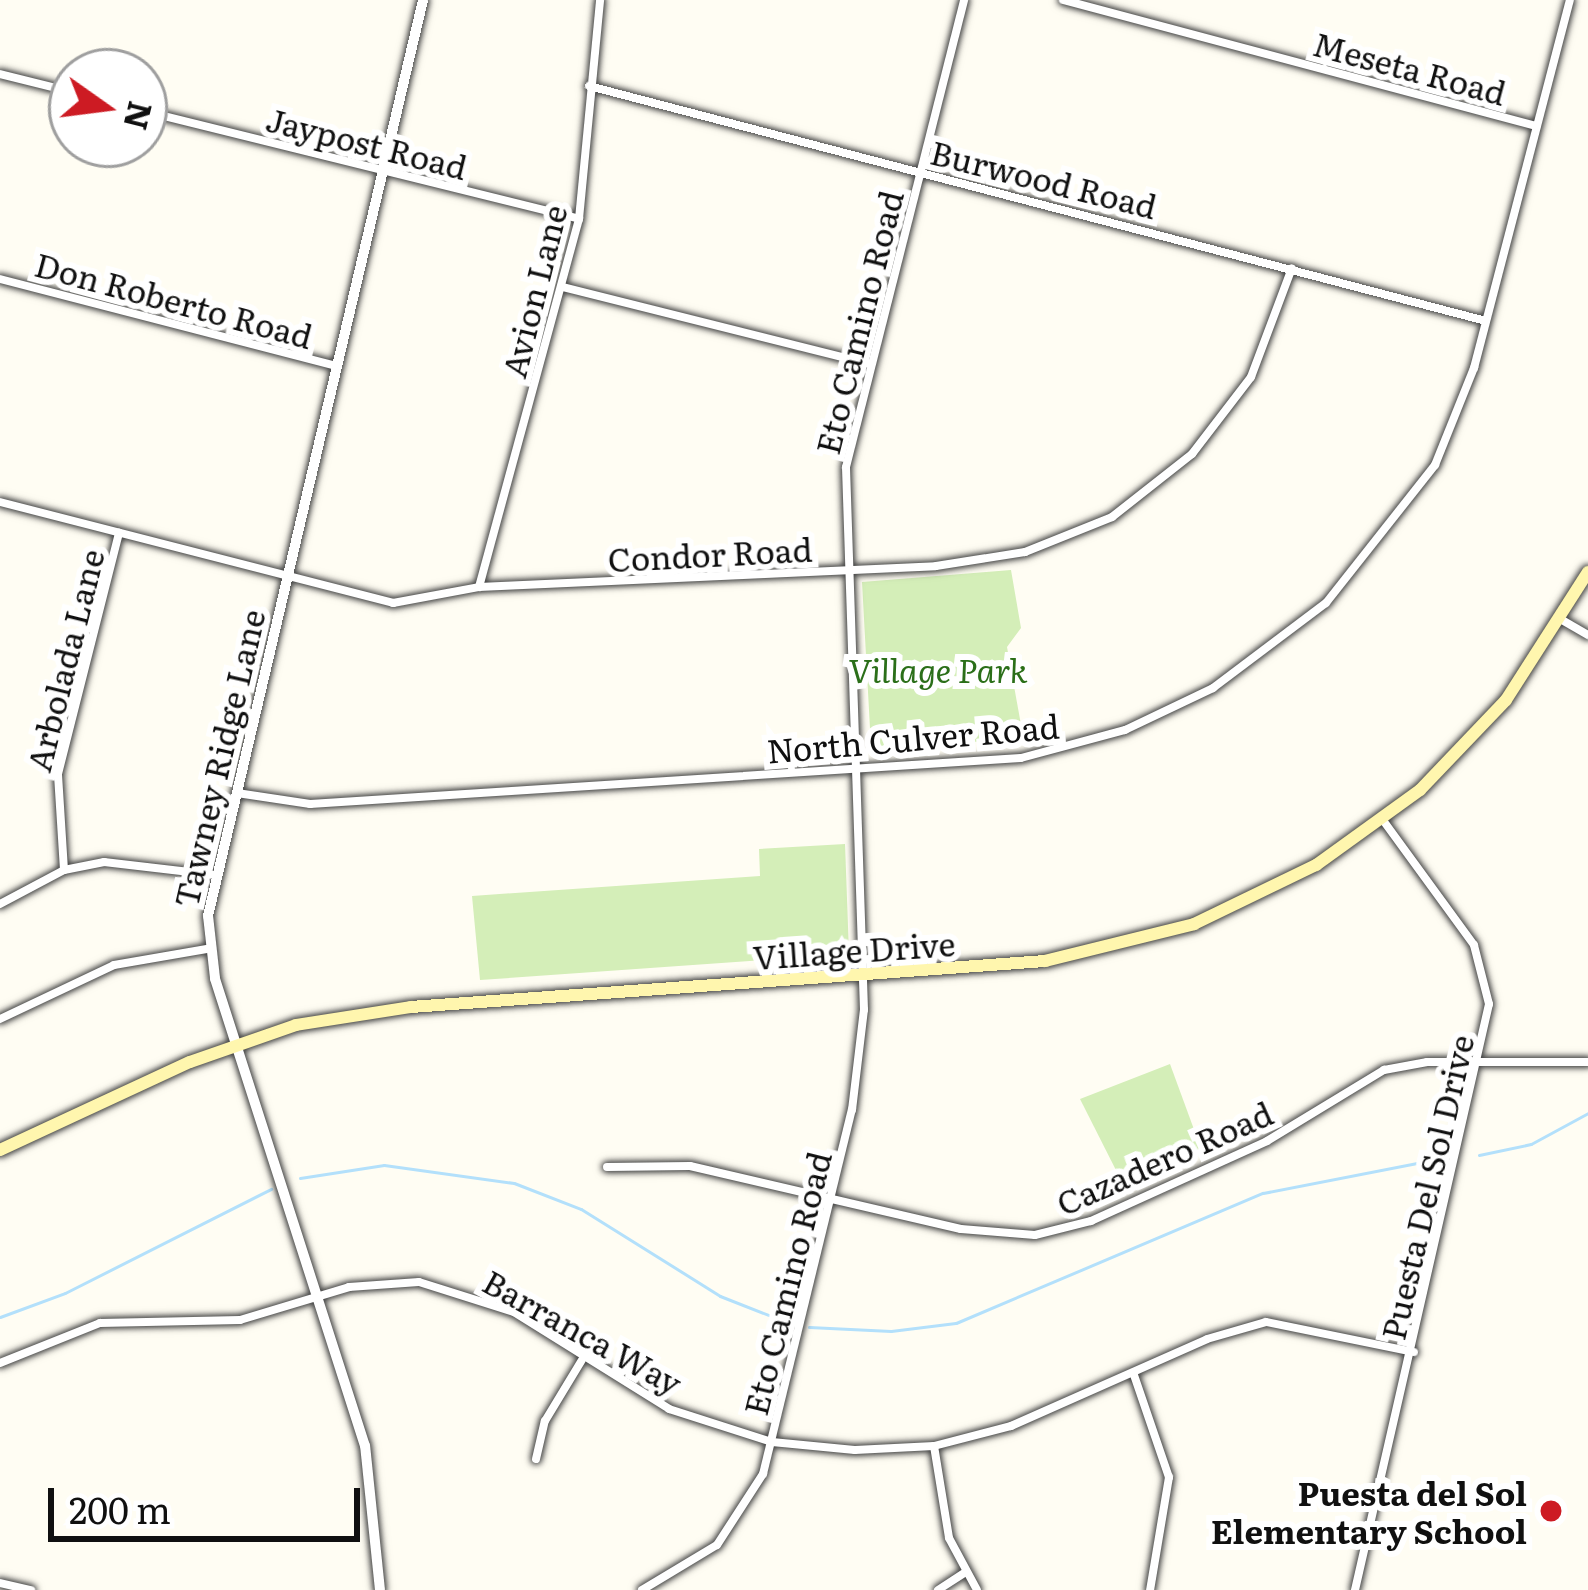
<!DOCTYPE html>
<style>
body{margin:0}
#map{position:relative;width:1588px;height:1590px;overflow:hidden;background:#fffdf3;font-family:Literata,serif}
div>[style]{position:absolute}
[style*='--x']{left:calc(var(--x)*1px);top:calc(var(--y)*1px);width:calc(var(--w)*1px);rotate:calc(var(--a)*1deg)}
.green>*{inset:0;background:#d4eeb8}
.stream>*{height:3px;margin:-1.5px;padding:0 1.5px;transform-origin:1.5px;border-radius:1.5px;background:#b3e0fb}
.roads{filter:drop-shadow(0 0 3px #434343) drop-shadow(0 0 3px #434343)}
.minor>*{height:8px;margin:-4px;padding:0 4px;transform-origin:4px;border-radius:4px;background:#fff}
.tertiary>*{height:10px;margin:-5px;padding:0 5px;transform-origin:5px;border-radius:5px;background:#fff}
.secondary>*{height:12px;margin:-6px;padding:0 6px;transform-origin:6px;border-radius:6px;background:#fff6ae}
.dots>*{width:33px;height:33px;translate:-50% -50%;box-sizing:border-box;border:6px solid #fff;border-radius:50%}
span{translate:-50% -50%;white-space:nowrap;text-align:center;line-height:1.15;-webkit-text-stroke:12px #fff;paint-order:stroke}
.street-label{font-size:33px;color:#101010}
.park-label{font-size:33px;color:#2b6f19;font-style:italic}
.poi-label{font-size:33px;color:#101010;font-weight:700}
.right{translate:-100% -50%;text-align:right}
.north{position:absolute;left:48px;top:48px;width:120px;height:120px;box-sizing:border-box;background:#fff;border:3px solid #9f9f9f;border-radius:50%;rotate:104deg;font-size:33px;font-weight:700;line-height:48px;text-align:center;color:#101010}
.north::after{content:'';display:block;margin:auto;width:42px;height:54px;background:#cd1b23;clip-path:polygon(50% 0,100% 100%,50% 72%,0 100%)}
.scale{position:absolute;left:48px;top:1488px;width:312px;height:54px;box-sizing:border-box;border:6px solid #101010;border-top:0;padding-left:15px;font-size:36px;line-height:42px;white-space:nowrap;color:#101010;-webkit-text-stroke:9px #fff;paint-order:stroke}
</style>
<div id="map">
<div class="green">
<div style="clip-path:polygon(1011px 570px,1021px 628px,1007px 647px,1023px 736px,878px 754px,871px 747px,862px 582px)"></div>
<div style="clip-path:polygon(845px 844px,849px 954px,480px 980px,472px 896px,760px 876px,759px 849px)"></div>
<div style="clip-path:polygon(1170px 1064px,1203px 1154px,1125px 1188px,1080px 1099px)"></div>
</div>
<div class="stream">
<div style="--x:1479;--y:1155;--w:53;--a:-11.9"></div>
<div style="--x:1531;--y:1144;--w:65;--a:-28.5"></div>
<div style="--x:300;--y:1178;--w:85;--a:-8.8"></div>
<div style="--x:384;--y:1165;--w:131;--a:7.9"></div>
<div style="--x:514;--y:1183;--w:72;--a:21.2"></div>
<div style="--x:581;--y:1209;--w:164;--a:32"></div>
<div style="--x:720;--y:1296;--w:74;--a:21.4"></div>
<div style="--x:0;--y:1317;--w:69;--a:-20.3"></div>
<div style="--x:65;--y:1293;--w:231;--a:-26.8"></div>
<div style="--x:809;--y:1327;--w:82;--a:2.8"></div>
<div style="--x:891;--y:1331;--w:65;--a:-7"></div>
<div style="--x:956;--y:1323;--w:333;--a:-23"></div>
<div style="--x:1263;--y:1193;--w:183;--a:-11"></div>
</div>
<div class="roads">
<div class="minor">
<div style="--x:1063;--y:0;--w:490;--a:14.9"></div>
<div style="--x:0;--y:74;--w:74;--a:14"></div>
<div style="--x:589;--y:86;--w:927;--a:14.68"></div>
<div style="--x:144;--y:111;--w:448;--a:13.9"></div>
<div style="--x:0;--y:279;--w:347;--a:14.5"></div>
<div style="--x:563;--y:287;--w:316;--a:14.1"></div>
<div style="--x:0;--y:502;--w:406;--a:14.4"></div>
<div style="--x:393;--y:603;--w:87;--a:-10.5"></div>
<div style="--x:479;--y:587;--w:457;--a:-2.6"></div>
<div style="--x:936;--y:566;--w:90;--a:-8.9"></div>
<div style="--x:1025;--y:552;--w:94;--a:-21.9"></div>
<div style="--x:1112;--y:517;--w:102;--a:-38.2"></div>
<div style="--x:1192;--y:454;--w:97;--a:-52.5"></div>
<div style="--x:1251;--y:377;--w:116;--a:-69.4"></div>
<div style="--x:479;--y:587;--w:381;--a:-74.8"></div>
<div style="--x:579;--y:219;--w:220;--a:-84.5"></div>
<div style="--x:1562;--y:620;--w:30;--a:30"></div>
<div style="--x:237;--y:793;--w:74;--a:8.6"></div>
<div style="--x:310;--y:804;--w:712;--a:-3.7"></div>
<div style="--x:1021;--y:758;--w:108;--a:-15.1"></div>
<div style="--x:1125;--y:730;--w:98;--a:-25.5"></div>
<div style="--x:1213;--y:688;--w:141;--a:-37"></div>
<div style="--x:1326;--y:603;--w:176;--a:-51.7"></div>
<div style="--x:1435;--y:465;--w:105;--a:-68.1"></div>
<div style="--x:1474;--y:368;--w:380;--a:-75.4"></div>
<div style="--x:64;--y:870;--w:96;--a:-93.6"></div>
<div style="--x:58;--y:774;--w:249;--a:-75.8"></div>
<div style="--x:0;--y:904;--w:72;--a:-28"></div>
<div style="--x:64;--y:870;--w:41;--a:-11.3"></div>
<div style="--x:104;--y:862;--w:112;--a:6.7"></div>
<div style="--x:0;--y:1019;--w:126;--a:-25.3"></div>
<div style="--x:114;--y:965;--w:94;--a:-9.8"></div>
<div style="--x:607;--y:1167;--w:83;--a:-0.7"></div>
<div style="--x:690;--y:1166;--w:278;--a:13.1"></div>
<div style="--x:961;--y:1229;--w:74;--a:4.6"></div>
<div style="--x:1035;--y:1235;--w:58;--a:-14"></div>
<div style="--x:1091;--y:1221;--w:193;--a:-24.4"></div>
<div style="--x:1267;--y:1141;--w:137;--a:-31.3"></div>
<div style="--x:1384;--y:1070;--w:44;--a:-10.5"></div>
<div style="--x:1427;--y:1062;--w:161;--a:0"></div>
<div style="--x:0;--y:1363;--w:108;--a:-21.8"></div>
<div style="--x:100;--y:1323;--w:140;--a:-1.2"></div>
<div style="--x:240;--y:1320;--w:114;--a:-16.8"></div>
<div style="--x:349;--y:1287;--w:70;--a:-4.1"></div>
<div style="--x:419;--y:1282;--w:100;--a:17.5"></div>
<div style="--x:514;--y:1312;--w:183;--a:32"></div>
<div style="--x:669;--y:1409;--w:108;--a:17.8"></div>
<div style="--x:772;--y:1442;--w:83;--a:5.5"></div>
<div style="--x:855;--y:1450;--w:79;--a:-2.9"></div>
<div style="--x:934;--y:1446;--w:80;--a:-14.6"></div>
<div style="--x:1011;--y:1426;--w:214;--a:-23.9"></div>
<div style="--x:1207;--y:1339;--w:61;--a:-16.1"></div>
<div style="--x:1266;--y:1322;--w:151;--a:11.5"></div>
<div style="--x:1134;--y:1375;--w:108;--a:71.1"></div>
<div style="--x:1169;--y:1477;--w:115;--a:99.5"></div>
<div style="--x:934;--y:1446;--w:93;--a:80.7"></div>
<div style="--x:949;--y:1538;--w:59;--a:61.7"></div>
<div style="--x:536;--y:1459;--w:39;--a:-77"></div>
<div style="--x:545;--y:1421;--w:71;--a:-58.8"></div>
<div style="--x:0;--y:1583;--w:32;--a:13"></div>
<div style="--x:642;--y:1590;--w:87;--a:-31"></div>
<div style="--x:717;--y:1545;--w:85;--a:-57.1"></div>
<div style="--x:763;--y:1474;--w:375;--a:-76.3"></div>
<div style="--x:852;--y:1110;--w:101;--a:-83.2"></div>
<div style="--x:864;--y:1010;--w:543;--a:-91.9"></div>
<div style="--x:846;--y:467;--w:482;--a:-75.8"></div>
<div style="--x:938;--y:1590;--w:31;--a:-33"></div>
<div style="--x:1355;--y:1590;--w:601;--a:-77.12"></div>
<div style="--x:1489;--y:1004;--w:61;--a:-104.3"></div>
<div style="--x:1474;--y:945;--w:155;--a:-126.1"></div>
</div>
<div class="tertiary">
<div style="--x:380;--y:1590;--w:145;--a:-95.9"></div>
<div style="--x:365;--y:1446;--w:491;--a:-107.8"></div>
<div style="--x:215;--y:978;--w:62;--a:-96.4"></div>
<div style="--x:208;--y:916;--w:941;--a:-76.79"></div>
</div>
<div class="secondary">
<div style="--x:0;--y:1150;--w:209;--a:-24.9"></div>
<div style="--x:190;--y:1062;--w:112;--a:-19.2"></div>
<div style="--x:296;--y:1025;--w:116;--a:-8.9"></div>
<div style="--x:411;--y:1007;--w:636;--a:-4.15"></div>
<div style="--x:1045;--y:961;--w:154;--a:-13.9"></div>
<div style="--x:1194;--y:924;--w:136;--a:-25.8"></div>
<div style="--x:1316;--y:865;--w:128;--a:-35.8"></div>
<div style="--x:1420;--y:790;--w:124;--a:-46.3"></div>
<div style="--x:1506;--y:700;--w:152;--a:-57.4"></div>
</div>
</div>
<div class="dots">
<div style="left:1551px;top:1511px;background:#cd1b23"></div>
</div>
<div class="street-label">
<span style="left:1410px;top:67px;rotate:15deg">Meseta Road</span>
<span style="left:367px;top:142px;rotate:14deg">Jaypost Road</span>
<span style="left:1044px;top:178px;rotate:14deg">Burwood Road</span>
<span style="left:533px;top:291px;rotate:-76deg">Avion Lane</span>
<span style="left:174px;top:299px;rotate:15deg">Don Roberto Road</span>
<span style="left:858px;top:322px;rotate:-76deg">Eto Camino Road</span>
<span style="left:710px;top:553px;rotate:-3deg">Condor Road</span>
<span style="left:64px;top:660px;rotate:-76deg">Arbolada Lane</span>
<span style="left:913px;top:737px;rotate:-5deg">North Culver Road</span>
<span style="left:218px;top:758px;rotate:-77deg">Tawney Ridge Lane</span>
<span style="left:854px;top:949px;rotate:-4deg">Village Drive</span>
<span style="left:1164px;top:1157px;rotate:-24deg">Cazadero Road</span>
<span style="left:1426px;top:1187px;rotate:-77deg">Puesta Del Sol Drive</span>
<span style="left:786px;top:1283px;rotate:-76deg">Eto Camino Road</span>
<span style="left:583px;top:1331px;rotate:29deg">Barranca Way</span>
</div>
<div class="park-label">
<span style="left:938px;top:669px">Village Park</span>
</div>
<div class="poi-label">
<span class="right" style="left:1527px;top:1511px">Puesta del Sol<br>Elementary School</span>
</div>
<div class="north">N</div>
<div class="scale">200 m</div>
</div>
